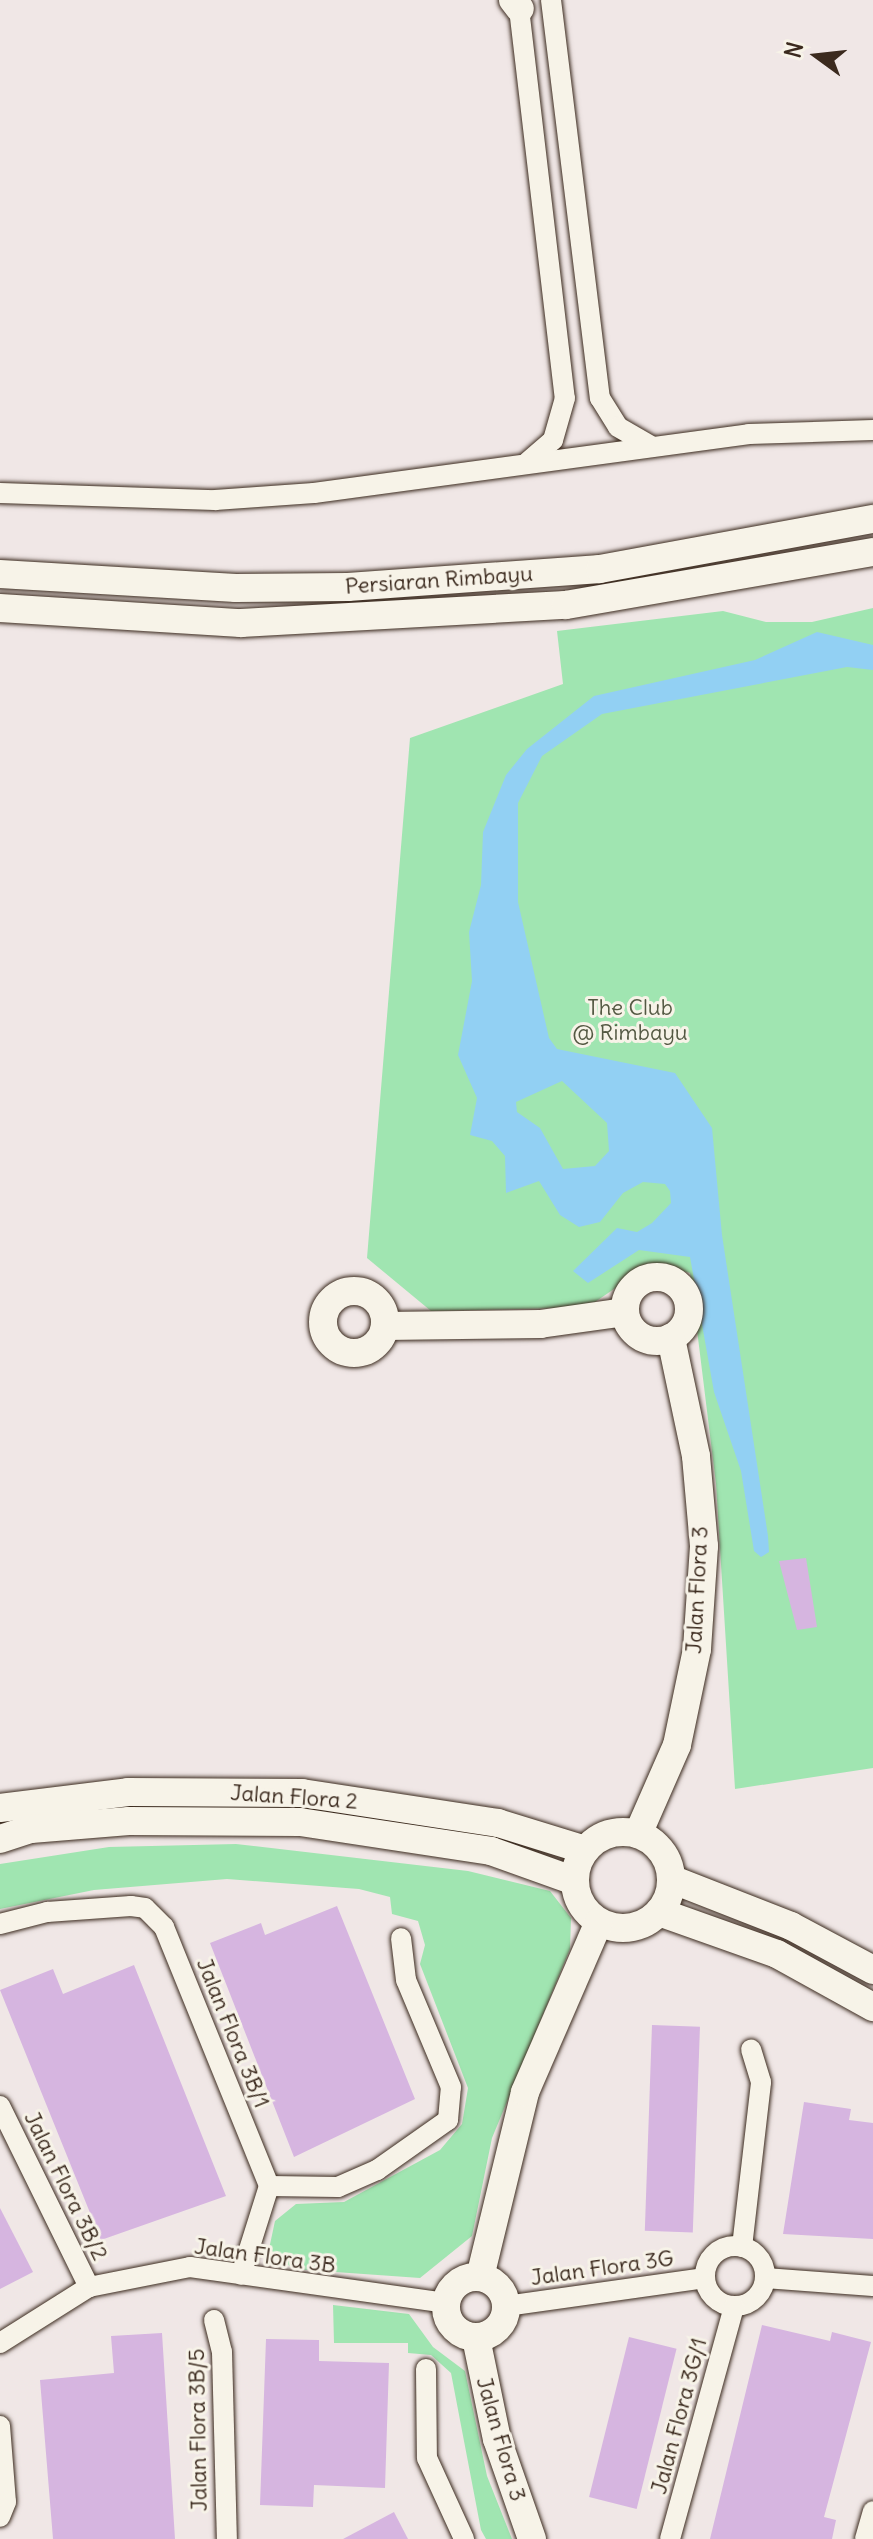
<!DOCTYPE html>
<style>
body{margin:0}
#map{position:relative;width:873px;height:2539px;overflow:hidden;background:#f0e7e6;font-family:Delius,sans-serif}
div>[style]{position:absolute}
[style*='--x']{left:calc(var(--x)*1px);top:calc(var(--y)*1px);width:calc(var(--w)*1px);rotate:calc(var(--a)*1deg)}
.green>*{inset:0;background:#a0e5b1}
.water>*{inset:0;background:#92d0f3}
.building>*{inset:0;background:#d6b5e0;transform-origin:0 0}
.roads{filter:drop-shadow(0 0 2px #3b2a1e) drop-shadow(0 0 2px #3b2a1e)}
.street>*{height:20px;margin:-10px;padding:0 10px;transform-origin:10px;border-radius:10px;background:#f7f3e8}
.street>.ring{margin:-10px;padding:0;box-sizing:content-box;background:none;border:20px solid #f7f3e8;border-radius:50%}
.secondary>*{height:28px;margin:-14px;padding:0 14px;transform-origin:14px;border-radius:14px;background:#f7f3e8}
.secondary>.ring{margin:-14px;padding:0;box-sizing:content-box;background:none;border:28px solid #f7f3e8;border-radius:50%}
span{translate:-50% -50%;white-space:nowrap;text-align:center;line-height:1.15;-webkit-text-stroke:6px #f7f3e8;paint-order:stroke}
.street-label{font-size:22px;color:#3b2a1e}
.park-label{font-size:22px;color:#545943}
.north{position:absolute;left:777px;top:16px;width:80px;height:80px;-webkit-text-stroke:6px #f7f3e8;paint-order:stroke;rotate:285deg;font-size:22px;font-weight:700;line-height:32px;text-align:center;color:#3b2a1e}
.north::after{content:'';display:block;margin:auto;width:28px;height:36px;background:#3b2a1e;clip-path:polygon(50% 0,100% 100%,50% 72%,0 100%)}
</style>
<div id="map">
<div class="green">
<div style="clip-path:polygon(873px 608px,873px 1768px,735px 1789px,716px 1484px,690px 1273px,652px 1263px,595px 1302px,563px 1308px,431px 1311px,367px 1258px,410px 738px,563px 684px,557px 631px,723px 611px,766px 622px,812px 622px)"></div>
<div style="clip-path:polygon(236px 1844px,468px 1871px,550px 1891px,571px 1918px,570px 1949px,492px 2138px,472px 2236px,420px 2278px,293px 2269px,269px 2249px,275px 2221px,296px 2204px,344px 2202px,440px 2150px,462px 2124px,468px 2088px,420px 1964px,425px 1945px,418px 1921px,392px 1914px,390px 1897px,359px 1889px,227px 1879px,94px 1890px,0 1909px,0 1864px,109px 1847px)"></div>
<div style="clip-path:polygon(333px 2305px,409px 2314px,433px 2347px,465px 2371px,487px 2476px,512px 2539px,486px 2539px,481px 2530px,451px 2373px,431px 2355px,408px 2353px,408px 2343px,334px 2343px)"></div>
</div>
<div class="water">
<div style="clip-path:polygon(evenodd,817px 632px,873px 645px,873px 670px,847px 667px,602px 714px,542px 756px,518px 803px,518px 902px,549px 1038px,557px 1049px,675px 1073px,712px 1128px,722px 1235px,768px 1536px,769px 1552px,761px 1557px,754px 1551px,741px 1471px,714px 1392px,690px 1257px,639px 1250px,588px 1283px,573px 1271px,617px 1228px,637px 1232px,652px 1223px,671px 1203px,670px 1191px,665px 1184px,643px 1182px,623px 1193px,600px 1222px,579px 1227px,560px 1215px,539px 1181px,506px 1193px,505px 1156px,492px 1141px,470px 1135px,477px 1098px,458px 1055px,472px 981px,469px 932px,481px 885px,483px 832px,506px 775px,527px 749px,594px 696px,755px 660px,817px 632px,562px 1081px,607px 1123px,609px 1151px,595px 1166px,563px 1169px,540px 1128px,517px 1112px,516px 1102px,562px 1081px)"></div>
</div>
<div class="building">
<div style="clip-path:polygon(806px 1558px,817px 1627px,797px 1630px,779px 1561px)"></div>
<div style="clip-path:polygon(337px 1906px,415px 2099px,294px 2157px,210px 1943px,261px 1923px,265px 1935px)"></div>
<div style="clip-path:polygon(134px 1965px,226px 2196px,101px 2240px,0 1990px,53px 1969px,63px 1994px)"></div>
<div style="left:652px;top:2025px;width:48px;height:206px;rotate:2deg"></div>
<div style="clip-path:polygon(804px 2102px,851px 2109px,849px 2120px,873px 2123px,873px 2239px,783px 2234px)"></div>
<div style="clip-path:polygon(0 2208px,33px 2272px,0 2289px)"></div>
<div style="clip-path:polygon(762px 2325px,830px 2341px,832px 2332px,871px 2342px,824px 2517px,836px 2520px,832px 2539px,710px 2539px)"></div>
<div style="clip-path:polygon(162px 2333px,175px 2539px,53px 2539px,40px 2380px,114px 2373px,111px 2336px)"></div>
<div style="left:629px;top:2337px;width:49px;height:165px;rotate:14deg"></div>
<div style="clip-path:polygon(266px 2339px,319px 2340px,319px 2361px,389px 2363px,385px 2488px,314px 2485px,313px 2507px,260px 2505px)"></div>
<div style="clip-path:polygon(394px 2512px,408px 2539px,343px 2539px)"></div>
</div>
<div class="roads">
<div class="street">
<div style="--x:518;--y:0;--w:401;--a:83.3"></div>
<div style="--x:565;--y:398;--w:44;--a:105.9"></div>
<div style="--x:553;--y:440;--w:33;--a:139"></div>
<div style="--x:551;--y:0;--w:401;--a:83"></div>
<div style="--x:600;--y:398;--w:34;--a:58"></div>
<div style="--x:618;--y:427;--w:39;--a:30"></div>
<div style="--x:0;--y:493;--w:215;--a:1.9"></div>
<div style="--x:215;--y:500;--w:99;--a:-4"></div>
<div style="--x:314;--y:493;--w:439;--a:-7.7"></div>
<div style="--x:749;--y:434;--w:124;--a:-1.8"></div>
<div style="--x:0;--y:1924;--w:49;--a:-14.3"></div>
<div style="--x:47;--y:1912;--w:84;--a:-4.1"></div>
<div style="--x:131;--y:1906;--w:14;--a:8"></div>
<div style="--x:145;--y:1908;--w:27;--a:45"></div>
<div style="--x:164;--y:1927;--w:279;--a:67.9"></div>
<div style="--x:269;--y:2186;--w:93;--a:107.5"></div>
<div style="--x:0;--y:2106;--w:202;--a:63.8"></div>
<div style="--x:269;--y:2186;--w:69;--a:0.8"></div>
<div style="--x:338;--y:2187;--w:43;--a:-23.6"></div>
<div style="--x:377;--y:2170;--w:87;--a:-35.2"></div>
<div style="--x:448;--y:2120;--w:33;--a:-85"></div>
<div style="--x:451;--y:2087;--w:116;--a:-112.8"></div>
<div style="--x:406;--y:1980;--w:42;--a:-96.8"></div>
<div class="ring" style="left:705px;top:2246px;width:40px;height:40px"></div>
<div style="--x:742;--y:2247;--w:166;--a:-83.4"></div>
<div style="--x:761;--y:2082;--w:34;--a:-107"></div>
<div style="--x:765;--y:2278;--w:108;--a:4.2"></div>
<div style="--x:506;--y:2306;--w:201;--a:-8"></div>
<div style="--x:214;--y:2320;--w:33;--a:76"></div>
<div style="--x:222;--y:2352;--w:187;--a:88.5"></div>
<div style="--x:0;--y:2343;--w:105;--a:-32.2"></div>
<div style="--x:89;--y:2287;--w:103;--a:-11.2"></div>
<div style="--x:190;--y:2267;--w:258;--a:8"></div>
<div style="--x:426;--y:2369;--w:89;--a:89.4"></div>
<div style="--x:427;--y:2458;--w:89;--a:65.4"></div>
<div style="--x:0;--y:2426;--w:76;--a:85.5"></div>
<div style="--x:6;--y:2502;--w:16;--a:112"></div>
<div style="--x:670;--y:2539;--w:241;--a:-74.6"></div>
<div style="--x:865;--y:2539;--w:29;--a:-74"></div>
</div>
<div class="secondary">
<div style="--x:513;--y:0;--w:11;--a:52"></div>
<div style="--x:0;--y:574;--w:236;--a:3.4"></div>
<div style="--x:236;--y:588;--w:112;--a:-0.5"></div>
<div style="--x:348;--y:587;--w:253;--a:-4.1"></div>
<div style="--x:600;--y:569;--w:278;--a:-10.4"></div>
<div style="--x:0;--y:608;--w:241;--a:3.6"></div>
<div style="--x:241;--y:623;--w:325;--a:-3.2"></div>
<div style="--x:566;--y:605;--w:312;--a:-9.8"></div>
<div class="ring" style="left:625px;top:1277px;width:36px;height:36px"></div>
<div class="ring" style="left:323px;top:1291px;width:34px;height:34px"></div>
<div style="--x:385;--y:1326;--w:155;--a:-0.7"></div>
<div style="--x:540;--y:1324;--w:85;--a:-8.1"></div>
<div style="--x:0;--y:1808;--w:129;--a:-7.1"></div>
<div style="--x:128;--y:1792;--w:174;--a:0.3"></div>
<div style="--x:302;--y:1793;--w:198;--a:8.7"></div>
<div style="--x:498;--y:1823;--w:91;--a:17.2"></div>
<div class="ring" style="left:575px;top:1832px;width:68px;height:68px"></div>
<div style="--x:638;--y:1834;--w:97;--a:-66.3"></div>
<div style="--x:677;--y:1745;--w:98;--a:-78.2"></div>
<div style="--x:697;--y:1649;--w:103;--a:-86.1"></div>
<div style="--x:704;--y:1546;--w:90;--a:-95.1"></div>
<div style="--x:696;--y:1456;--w:121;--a:-102"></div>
<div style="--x:0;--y:1839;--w:33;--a:-18"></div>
<div style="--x:31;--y:1829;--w:98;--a:-4.7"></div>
<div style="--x:129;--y:1821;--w:171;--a:0.3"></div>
<div style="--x:300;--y:1822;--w:193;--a:8.6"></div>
<div style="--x:491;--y:1851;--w:89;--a:19.7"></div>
<div style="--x:671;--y:1879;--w:129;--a:21.4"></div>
<div style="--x:791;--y:1926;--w:93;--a:28.2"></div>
<div style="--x:659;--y:1912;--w:125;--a:19.6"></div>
<div style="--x:777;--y:1954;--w:110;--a:28.9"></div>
<div class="ring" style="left:446px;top:2277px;width:32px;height:32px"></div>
<div style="--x:480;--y:2277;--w:190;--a:-76.3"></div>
<div style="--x:525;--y:2092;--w:185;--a:-66.5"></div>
<div style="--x:476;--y:2338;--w:103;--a:78.3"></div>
<div style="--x:497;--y:2439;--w:106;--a:70.7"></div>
</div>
</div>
<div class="street-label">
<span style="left:439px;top:580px;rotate:-4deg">Persiaran Rimbayu</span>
<span style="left:697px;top:1590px;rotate:-87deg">Jalan Flora 3</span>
<span style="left:294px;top:1797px;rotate:4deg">Jalan Flora 2</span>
<span style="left:233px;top:2033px;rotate:68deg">Jalan Flora 3B/1</span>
<span style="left:66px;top:2186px;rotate:64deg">Jalan Flora 3B/2</span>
<span style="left:265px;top:2256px;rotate:8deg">Jalan Flora 3B</span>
<span style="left:602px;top:2268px;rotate:-8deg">Jalan Flora 3G</span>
<span style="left:679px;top:2416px;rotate:-75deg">Jalan Flora 3G/1</span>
<span style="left:198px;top:2430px;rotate:-91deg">Jalan Flora 3B/5</span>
<span style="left:501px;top:2439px;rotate:74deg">Jalan Flora 3</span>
</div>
<div class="park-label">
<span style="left:630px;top:1020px">The Club<br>@ Rimbayu</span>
</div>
<div class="north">N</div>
</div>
